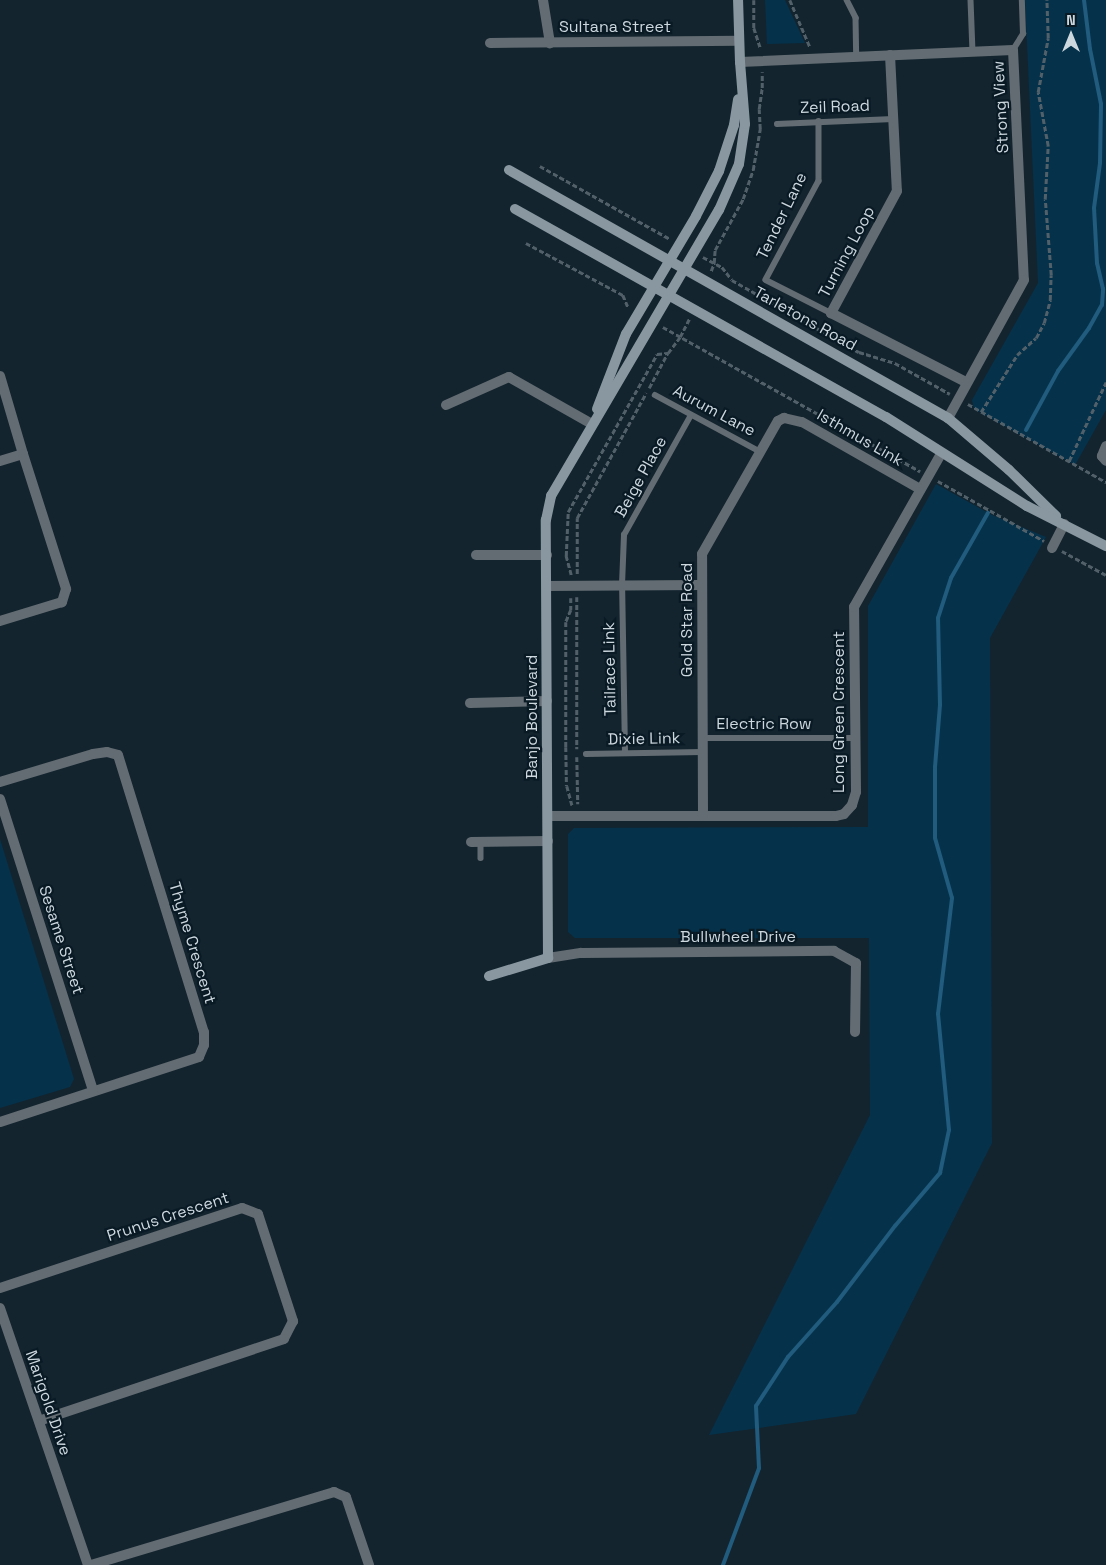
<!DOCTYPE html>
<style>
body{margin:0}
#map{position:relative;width:1106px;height:1565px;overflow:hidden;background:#13242f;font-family:"Space Grotesk",sans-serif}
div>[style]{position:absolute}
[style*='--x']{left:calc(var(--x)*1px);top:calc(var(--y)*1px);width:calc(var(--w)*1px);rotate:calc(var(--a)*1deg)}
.green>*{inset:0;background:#05324a}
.stream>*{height:4px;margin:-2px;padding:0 2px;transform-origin:2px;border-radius:2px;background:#215b7d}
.path>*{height:2.5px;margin-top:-1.25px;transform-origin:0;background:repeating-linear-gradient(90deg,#52606a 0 5px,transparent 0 7.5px)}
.lane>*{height:5.5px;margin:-2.75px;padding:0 2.75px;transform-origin:2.75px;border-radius:2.75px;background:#636c72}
.street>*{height:10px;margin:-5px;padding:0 5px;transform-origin:5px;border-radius:5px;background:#636c72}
.secondary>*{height:10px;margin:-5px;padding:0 5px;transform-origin:5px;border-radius:5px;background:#8997a0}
span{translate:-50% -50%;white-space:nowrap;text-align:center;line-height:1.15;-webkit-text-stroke:4.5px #091a25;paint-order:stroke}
.street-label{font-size:16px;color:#ccd7de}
.north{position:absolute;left:1046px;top:10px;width:50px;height:50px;-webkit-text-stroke:4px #091a25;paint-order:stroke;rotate:0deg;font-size:14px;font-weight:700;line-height:20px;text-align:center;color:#ccd7de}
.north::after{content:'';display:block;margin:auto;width:18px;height:22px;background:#ccd7de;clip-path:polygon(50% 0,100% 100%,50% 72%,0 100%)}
</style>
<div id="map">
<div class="green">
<div style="clip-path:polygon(765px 0,785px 0,805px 43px,767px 44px)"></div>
<div style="clip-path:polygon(1025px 0,1106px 0,1106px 410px,1075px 465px,974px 409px,972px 400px,1038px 283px)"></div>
<div style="clip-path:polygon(936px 484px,992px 515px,1046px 537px,990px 638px,992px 1143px,856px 1414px,709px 1435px,870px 1115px,869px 938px,575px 938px,568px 932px,568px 834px,574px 828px,868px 827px,868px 606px)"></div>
<div style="clip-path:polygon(0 839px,74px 1079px,70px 1087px,0 1108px)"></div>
</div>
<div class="stream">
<div style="--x:1026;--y:430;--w:67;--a:-61.5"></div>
<div style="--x:1058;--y:371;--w:53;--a:-54.2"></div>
<div style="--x:1089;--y:328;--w:26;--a:-61"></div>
<div style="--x:1102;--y:305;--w:16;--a:-86"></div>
<div style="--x:1103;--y:289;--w:27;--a:-103"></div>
<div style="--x:1097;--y:263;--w:55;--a:-93.1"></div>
<div style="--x:1094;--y:208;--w:45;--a:-82.4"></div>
<div style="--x:1100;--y:163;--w:59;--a:-89"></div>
<div style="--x:1101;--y:104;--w:56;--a:-101.3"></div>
<div style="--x:1090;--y:49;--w:49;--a:-97"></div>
<div style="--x:723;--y:1565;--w:103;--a:-69.6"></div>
<div style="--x:759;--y:1468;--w:62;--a:-92.8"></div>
<div style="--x:756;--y:1406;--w:59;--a:-56.9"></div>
<div style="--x:788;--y:1357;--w:74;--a:-48.3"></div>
<div style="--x:837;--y:1302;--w:96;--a:-52.7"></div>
<div style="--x:895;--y:1226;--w:70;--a:-49.7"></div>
<div style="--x:940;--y:1173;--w:44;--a:-78.2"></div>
<div style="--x:949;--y:1130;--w:117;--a:-95.4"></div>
<div style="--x:938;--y:1014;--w:117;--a:-83.1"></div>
<div style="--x:952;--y:898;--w:62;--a:-105.8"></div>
<div style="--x:935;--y:838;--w:71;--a:-90"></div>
<div style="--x:935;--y:767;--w:62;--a:-85.4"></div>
<div style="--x:940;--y:705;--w:87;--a:-91.3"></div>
<div style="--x:938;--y:618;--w:42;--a:-72"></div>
<div style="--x:951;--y:578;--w:75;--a:-60.4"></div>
</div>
<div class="path">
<div style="--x:754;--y:0;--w:28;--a:90"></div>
<div style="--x:754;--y:28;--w:22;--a:72"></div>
<div style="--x:790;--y:0;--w:51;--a:66.9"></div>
<div style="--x:540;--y:166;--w:149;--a:29.3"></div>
<div style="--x:526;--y:243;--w:110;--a:28.2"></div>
<div style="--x:623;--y:295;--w:13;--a:67"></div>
<div style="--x:703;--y:257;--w:21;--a:28"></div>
<div style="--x:722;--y:267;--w:16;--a:52"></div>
<div style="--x:732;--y:280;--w:146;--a:29.6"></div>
<div style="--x:859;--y:352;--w:38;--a:17"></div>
<div style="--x:895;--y:363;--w:63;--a:29.4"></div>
<div style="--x:711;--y:271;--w:9;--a:-69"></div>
<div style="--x:714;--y:263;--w:13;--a:-86"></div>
<div style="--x:715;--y:250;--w:58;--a:-61.2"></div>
<div style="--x:743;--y:199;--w:31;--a:-71"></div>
<div style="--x:753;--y:170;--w:42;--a:-80.3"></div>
<div style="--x:760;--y:129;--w:20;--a:-93"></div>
<div style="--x:759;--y:109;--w:21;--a:-82"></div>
<div style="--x:762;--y:88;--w:16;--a:-90"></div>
<div style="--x:663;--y:327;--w:295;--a:29.3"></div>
<div style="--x:649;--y:388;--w:40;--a:-62"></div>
<div style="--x:668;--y:353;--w:20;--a:-53"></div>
<div style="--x:680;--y:337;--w:20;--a:-63"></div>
<div style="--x:968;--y:404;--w:159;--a:29.5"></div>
<div style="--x:981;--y:412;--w:67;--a:-57.7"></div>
<div style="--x:1017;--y:355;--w:25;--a:-42"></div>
<div style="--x:1036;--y:338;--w:17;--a:-62"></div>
<div style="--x:1044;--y:323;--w:24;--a:-75"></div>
<div style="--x:1050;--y:300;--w:25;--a:-88"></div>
<div style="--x:1051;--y:275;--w:76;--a:-94.5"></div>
<div style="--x:1045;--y:199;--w:53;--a:-86.8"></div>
<div style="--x:1048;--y:146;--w:55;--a:-100.5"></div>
<div style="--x:1038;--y:92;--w:55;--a:-79.5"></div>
<div style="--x:1048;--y:38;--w:38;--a:-92"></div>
<div style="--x:1069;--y:461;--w:87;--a:-64.9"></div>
<div style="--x:938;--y:481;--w:122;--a:29.5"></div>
<div style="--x:1062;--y:551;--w:50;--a:28.6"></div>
<div style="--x:577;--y:574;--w:56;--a:-90"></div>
<div style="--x:577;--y:518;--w:143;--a:-61.1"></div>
<div style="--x:571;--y:575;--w:20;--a:-105"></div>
<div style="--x:566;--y:556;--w:44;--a:-87.4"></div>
<div style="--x:568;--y:512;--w:181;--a:-60.6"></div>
<div style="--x:657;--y:354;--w:11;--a:-5"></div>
<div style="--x:577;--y:597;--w:152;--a:90"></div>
<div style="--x:571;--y:598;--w:12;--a:90"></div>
<div style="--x:571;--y:610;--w:13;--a:113"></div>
<div style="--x:566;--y:622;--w:125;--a:90"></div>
<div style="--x:566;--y:747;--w:39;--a:89"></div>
<div style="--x:567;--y:786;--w:20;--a:75"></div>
<div style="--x:577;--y:757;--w:47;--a:88.8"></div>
</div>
<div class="lane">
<div style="--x:847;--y:0;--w:20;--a:63"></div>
<div style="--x:856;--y:18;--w:39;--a:89"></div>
<div style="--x:971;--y:0;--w:52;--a:87.8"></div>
<div style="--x:1013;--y:50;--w:19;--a:-58"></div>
<div style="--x:1023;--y:34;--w:34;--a:-92"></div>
<div style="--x:819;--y:121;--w:60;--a:90"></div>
<div style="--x:819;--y:181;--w:112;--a:118.2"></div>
<div style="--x:766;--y:280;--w:73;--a:26.9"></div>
<div style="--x:777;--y:124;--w:116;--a:-2.5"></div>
<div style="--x:655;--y:395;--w:120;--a:28.3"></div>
<div style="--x:702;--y:738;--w:154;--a:0"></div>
<div style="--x:625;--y:752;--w:167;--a:-91"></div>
<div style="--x:622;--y:585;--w:50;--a:-87.7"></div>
<div style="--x:624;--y:535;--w:137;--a:-60.8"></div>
<div style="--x:586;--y:754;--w:116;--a:-1"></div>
<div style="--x:481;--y:842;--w:16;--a:90"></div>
</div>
<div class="street">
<div style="--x:543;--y:0;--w:44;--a:80.8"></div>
<div style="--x:490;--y:43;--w:249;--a:-0.5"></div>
<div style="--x:890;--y:55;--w:136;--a:87.1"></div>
<div style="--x:897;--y:191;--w:139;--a:118.4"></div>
<div style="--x:831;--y:313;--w:152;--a:27.1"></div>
<div style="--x:740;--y:62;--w:273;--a:-2.5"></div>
<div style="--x:1013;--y:50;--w:230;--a:87.3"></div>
<div style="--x:1024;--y:280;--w:158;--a:118.8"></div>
<div style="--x:0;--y:376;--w:81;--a:73.6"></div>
<div style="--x:446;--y:405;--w:69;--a:-24"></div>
<div style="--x:509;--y:377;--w:95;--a:29.5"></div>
<div style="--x:1106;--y:446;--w:11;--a:112"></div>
<div style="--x:1102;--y:456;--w:6;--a:51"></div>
<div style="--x:0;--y:461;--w:24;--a:-17"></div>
<div style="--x:23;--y:454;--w:142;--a:72.3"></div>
<div style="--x:66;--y:589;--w:14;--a:107"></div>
<div style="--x:62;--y:602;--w:65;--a:163"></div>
<div style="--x:1052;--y:548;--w:27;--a:-63"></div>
<div style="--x:476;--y:555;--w:71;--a:0"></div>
<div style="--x:547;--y:586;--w:154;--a:-0.4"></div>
<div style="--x:470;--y:703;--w:77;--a:-1.5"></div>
<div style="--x:0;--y:782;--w:97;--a:-16.8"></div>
<div style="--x:93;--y:754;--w:14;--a:-8"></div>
<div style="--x:107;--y:752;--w:11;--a:15"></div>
<div style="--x:118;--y:755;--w:290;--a:72.8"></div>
<div style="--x:204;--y:1032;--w:13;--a:90"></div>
<div style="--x:204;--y:1045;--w:13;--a:113"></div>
<div style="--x:199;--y:1057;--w:209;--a:161.9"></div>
<div style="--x:0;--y:799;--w:306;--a:72.3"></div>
<div style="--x:548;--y:816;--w:288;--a:0"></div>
<div style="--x:836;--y:816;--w:8;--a:-14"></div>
<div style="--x:844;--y:814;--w:12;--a:-48"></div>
<div style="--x:852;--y:805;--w:14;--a:-73"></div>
<div style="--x:856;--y:792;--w:185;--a:-90.6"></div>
<div style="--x:854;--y:607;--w:176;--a:-60.4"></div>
<div style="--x:703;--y:816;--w:262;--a:-90.2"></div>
<div style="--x:702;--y:554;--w:153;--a:-60.3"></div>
<div style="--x:778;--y:421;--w:7;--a:-27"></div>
<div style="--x:784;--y:418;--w:18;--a:13"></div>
<div style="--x:802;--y:422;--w:136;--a:29.6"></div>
<div style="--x:471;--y:842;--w:77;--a:-0.7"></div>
<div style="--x:548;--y:958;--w:33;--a:-9"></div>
<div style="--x:581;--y:953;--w:253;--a:-0.5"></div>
<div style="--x:834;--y:951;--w:25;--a:29"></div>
<div style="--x:856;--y:963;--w:69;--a:90.8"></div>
<div style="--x:0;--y:1288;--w:255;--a:-18.3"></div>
<div style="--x:242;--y:1208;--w:17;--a:21"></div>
<div style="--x:258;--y:1214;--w:113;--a:71.9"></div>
<div style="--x:293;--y:1321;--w:20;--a:117"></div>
<div style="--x:284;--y:1339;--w:258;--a:161.5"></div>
<div style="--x:0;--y:1308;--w:272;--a:71.1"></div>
<div style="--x:91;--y:1565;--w:254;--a:-16.7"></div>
<div style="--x:334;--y:1492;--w:13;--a:23"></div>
<div style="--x:346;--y:1497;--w:72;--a:71.3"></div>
</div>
<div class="secondary">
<div style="--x:509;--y:170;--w:504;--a:29.46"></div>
<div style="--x:948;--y:418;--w:80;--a:40.4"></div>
<div style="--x:1009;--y:470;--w:66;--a:44.4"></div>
<div style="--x:515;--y:209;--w:425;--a:29.3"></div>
<div style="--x:886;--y:417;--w:167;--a:32.3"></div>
<div style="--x:1027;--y:506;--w:89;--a:26.9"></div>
<div style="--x:597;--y:409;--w:80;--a:-68.9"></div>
<div style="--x:626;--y:334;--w:137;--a:-59.3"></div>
<div style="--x:696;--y:216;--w:51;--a:-62.9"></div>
<div style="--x:719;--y:171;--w:48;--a:-71.9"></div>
<div style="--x:734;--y:125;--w:26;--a:-81"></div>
<div style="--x:489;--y:976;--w:62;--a:-17"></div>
<div style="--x:548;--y:958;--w:438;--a:-90.3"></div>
<div style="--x:546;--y:520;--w:25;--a:-78"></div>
<div style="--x:551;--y:496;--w:332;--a:-59.6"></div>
<div style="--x:719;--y:210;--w:50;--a:-66.5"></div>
<div style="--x:739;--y:164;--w:40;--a:-81.5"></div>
<div style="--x:745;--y:124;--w:62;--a:-94.6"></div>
<div style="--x:740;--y:62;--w:62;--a:-91.8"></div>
</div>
<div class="street-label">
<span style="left:615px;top:27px">Sultana Street</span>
<span style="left:835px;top:107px;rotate:-2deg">Zeil Road</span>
<span style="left:1001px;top:107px;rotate:-93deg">Strong View</span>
<span style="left:782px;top:216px;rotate:-64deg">Tender Lane</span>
<span style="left:847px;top:252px;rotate:-62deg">Turning Loop</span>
<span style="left:805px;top:319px;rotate:29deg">Tarletons Road</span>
<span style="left:714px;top:411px;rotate:28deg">Aurum Lane</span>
<span style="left:860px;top:438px;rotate:30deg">Isthmus Link</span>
<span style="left:641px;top:477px;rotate:-61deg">Beige Place</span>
<span style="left:687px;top:620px;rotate:-90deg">Gold Star Road</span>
<span style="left:610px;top:669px;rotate:-91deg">Tailrace Link</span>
<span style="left:839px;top:712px;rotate:-90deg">Long Green Crescent</span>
<span style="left:532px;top:717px;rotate:-90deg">Banjo Boulevard</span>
<span style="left:764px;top:724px">Electric Row</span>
<span style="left:644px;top:739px;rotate:-1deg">Dixie Link</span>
<span style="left:738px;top:937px">Bullwheel Drive</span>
<span style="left:61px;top:940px;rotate:72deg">Sesame Street</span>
<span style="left:192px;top:943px;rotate:73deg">Thyme Crescent</span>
<span style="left:168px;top:1217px;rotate:-18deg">Prunus Crescent</span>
<span style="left:48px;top:1403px;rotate:71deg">Marigold Drive</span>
</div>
<div class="north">N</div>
</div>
